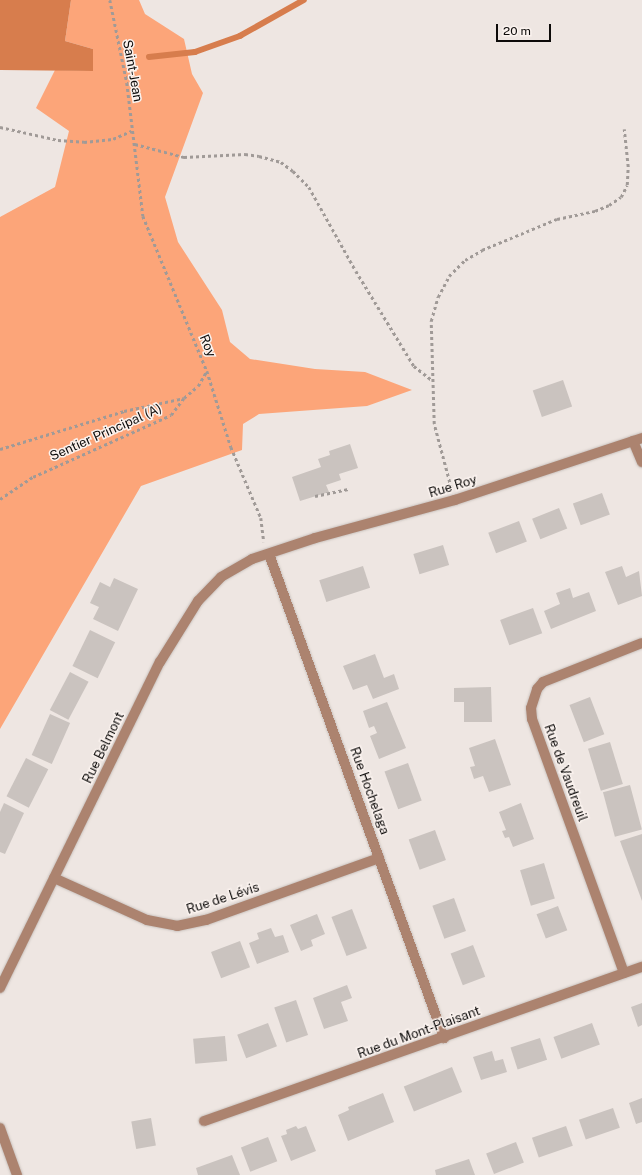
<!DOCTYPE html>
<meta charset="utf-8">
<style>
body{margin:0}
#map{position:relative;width:642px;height:1175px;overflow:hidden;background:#eee6e2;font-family:"Public Sans",sans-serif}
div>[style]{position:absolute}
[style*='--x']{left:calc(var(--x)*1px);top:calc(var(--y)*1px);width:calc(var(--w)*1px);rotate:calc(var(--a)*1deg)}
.green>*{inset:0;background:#fca579}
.water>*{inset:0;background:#d77d4d}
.stream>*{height:5.5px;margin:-2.75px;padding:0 2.75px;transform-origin:2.75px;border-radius:2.75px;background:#d77d4d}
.building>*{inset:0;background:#cac3bf;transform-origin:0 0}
.path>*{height:2.5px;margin-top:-1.25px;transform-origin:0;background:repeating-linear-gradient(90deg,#a09a97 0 3px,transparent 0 6px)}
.roads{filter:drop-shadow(0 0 1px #cac3bf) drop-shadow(0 0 1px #cac3bf)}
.minor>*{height:10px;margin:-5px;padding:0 5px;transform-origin:5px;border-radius:5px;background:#ac836f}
span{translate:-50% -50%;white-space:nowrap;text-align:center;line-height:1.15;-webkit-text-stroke:3px #fbf3ef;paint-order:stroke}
.street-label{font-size:13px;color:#0d0b0a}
.scale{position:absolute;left:496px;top:24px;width:55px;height:18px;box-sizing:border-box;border:2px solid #0d0b0a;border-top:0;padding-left:5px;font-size:12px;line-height:14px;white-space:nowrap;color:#0d0b0a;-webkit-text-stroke:3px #fbf3ef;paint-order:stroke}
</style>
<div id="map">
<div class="green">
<div style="clip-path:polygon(71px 0,139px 0,145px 14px,184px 39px,192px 74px,203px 93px,165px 197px,178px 242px,222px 310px,230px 342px,250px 359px,315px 369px,365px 372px,412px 390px,367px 406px,259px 414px,243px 424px,242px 450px,141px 486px,0 729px,0 217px,55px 187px,69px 131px,36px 108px,55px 70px,93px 71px,93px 49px,65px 41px)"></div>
</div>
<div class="water">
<div style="clip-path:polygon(0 0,71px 0,65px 41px,93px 49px,93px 71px,0 70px)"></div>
</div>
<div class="stream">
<div style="--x:149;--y:57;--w:46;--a:-6.2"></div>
<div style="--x:195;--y:52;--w:48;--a:-19.6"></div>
<div style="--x:240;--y:36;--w:73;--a:-29.4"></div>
</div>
<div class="building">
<div style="left:563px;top:380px;width:28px;height:32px;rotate:71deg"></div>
<div style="clip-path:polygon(350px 444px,358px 468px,339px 474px,341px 480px,326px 485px,329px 492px,300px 501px,292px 477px,321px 467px,318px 459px,330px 455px,329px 451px)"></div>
<div style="left:602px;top:493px;width:23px;height:31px;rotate:70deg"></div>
<div style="left:559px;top:508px;width:22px;height:29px;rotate:68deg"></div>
<div style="left:519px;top:521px;width:22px;height:33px;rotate:69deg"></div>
<div style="left:443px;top:545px;width:21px;height:31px;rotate:73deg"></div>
<div style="left:363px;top:566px;width:23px;height:46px;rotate:72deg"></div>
<div style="clip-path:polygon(622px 566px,626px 577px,639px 571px,642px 596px,618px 605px,605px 572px)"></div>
<div style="clip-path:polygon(114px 578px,138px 589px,118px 631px,93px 619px,99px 607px,90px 603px,100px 582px,110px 587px)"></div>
<div style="clip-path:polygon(570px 588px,573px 598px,589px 592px,596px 611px,551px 629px,544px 611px,560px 604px,556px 593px)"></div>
<div style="left:533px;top:608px;width:27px;height:35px;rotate:70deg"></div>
<div style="left:90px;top:630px;width:28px;height:40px;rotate:26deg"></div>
<div style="clip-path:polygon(375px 654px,384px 678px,394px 674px,399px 689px,373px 699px,367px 685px,353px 690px,343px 666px)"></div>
<div style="left:70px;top:672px;width:21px;height:43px;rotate:28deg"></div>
<div style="clip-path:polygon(491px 687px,492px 722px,464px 722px,464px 702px,454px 702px,454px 688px)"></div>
<div style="left:590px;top:697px;width:40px;height:22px;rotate:69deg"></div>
<div style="clip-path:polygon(387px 702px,406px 748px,379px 759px,370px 736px,377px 733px,374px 726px,369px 728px,363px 711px)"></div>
<div style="left:50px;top:714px;width:22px;height:45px;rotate:24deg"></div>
<div style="clip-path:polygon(495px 739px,511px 785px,489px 792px,483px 776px,474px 779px,470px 767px,475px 766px,469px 748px)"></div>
<div style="left:610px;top:742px;width:44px;height:23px;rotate:73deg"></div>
<div style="left:26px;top:758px;width:25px;height:43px;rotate:27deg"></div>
<div style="left:408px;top:763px;width:40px;height:25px;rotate:70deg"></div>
<div style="left:630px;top:785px;width:46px;height:28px;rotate:75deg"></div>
<div style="clip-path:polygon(4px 803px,24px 813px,5px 854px,0 852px,0 812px)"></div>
<div style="clip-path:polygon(521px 803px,534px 839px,513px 847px,509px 837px,505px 838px,502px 831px,506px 830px,499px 812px)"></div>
<div style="left:435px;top:830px;width:32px;height:28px;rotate:70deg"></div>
<div style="clip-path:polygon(642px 834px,642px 901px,620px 841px)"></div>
<div style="left:544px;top:863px;width:37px;height:25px;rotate:73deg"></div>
<div style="left:454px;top:898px;width:35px;height:23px;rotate:70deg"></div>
<div style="left:558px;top:906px;width:26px;height:23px;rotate:69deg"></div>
<div style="left:352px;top:909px;width:42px;height:22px;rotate:69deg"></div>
<div style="clip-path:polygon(317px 914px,325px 934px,311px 940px,313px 946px,301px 951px,290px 925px)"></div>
<div style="clip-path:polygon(271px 928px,275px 937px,283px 935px,289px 952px,257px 964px,249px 943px,259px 939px,257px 933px)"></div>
<div style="left:240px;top:941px;width:28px;height:31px;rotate:69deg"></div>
<div style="left:473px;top:945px;width:34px;height:24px;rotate:69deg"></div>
<div style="clip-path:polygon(347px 985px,352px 998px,341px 1002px,348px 1021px,324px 1029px,313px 998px)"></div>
<div style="left:296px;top:1000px;width:37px;height:23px;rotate:71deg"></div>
<div style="clip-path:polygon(642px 1003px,642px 1025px,638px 1027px,631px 1007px)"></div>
<div style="left:268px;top:1023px;width:25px;height:33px;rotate:69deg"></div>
<div style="left:592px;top:1023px;width:23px;height:41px;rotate:70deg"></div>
<div style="left:225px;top:1036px;width:25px;height:32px;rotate:85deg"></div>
<div style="left:540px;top:1038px;width:23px;height:31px;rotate:72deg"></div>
<div style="clip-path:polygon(492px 1051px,495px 1061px,503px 1059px,507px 1072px,481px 1080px,473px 1057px)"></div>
<div style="left:452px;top:1067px;width:27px;height:52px;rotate:68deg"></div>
<div style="clip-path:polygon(383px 1093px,394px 1122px,348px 1141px,338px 1115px,349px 1110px,348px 1107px)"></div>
<div style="clip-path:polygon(642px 1098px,642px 1122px,636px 1124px,629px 1103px)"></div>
<div style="left:613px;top:1108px;width:21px;height:36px;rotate:71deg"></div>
<div style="left:151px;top:1118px;width:28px;height:20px;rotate:80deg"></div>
<div style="clip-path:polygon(296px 1126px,298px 1129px,306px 1126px,316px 1151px,291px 1161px,281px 1136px,287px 1134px,286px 1130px)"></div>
<div style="left:566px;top:1126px;width:21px;height:36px;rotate:71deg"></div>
<div style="left:268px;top:1137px;width:26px;height:29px;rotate:69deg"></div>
<div style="left:516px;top:1142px;width:22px;height:32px;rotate:69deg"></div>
<div style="clip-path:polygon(232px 1155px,240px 1175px,198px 1175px,196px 1168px)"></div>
<div style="clip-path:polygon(469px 1159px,475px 1175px,436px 1175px,435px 1170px)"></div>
</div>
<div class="path">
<div style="--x:110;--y:0;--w:85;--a:78.4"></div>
<div style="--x:127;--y:83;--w:134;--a:83.1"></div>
<div style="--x:143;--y:216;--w:168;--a:67.6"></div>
<div style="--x:207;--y:371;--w:80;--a:72.5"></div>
<div style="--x:231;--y:447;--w:77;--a:67.1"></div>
<div style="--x:261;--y:518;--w:24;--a:83"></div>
<div style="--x:0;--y:127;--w:59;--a:12.6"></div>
<div style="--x:58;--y:140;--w:26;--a:4"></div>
<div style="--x:84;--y:142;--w:29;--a:-6"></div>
<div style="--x:113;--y:139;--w:20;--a:-24"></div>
<div style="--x:135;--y:144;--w:51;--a:14.9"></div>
<div style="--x:184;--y:157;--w:61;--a:-2.8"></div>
<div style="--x:245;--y:154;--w:14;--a:8"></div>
<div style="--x:259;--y:156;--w:23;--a:15"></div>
<div style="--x:281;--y:162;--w:15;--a:37"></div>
<div style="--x:293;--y:171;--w:23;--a:45"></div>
<div style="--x:309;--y:187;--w:96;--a:60.8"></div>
<div style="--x:356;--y:271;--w:111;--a:58.6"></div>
<div style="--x:414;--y:366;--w:24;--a:38"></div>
<div style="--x:0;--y:449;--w:130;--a:-17"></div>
<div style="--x:124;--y:411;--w:61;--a:-12.2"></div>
<div style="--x:451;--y:488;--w:66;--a:-104.9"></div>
<div style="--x:434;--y:424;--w:103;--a:-91.7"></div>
<div style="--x:431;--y:321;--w:25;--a:-74"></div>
<div style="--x:438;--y:297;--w:24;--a:-62"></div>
<div style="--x:449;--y:276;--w:23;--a:-45"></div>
<div style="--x:465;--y:260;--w:20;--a:-30"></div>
<div style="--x:482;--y:250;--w:81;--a:-22.5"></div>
<div style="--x:557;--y:219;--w:39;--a:-12"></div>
<div style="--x:595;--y:211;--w:15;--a:-23"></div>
<div style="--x:609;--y:205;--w:14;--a:-34"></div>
<div style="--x:621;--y:197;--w:13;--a:-63"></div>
<div style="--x:627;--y:185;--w:18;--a:-87"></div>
<div style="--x:628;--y:167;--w:38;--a:-96"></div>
<div style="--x:315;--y:496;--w:34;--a:-12"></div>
<div style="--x:0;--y:499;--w:40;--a:-34"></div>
<div style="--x:33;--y:477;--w:151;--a:-24.2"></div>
<div style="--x:171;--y:415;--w:21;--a:-53"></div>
<div style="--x:184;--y:398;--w:18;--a:-41"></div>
<div style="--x:198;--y:386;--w:16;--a:-60"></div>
</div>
<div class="roads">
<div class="minor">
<div style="--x:633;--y:441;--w:23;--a:67"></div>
<div style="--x:269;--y:554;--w:515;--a:70.12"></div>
<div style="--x:54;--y:878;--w:102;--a:24.3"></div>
<div style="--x:147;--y:920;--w:31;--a:11"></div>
<div style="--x:177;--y:926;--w:30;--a:-12"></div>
<div style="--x:206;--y:920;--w:184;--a:-19.7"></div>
<div style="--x:624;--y:973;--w:270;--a:-109.9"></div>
<div style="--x:532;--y:719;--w:11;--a:-95"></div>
<div style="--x:531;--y:708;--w:20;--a:-72"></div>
<div style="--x:537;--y:689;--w:9;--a:-49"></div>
<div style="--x:543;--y:682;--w:106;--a:-21.5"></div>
<div style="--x:0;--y:988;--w:363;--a:-63.9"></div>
<div style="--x:160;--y:662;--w:72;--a:-58.1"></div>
<div style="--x:198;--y:601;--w:33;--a:-46"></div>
<div style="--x:221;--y:577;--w:36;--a:-30"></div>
<div style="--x:252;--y:559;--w:66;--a:-18.4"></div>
<div style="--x:315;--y:538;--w:145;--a:-15.2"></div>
<div style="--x:455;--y:500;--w:197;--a:-18.3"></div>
<div style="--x:204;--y:1121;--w:464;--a:-19.4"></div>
<div style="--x:0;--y:1128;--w:50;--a:70.1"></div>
</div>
</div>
<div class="street-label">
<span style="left:132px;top:71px;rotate:80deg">Saint-Jean</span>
<span style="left:207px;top:346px;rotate:68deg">Roy</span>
<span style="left:106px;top:433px;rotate:-24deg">Sentier Principal (A)</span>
<span style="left:453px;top:487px;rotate:-17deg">Rue Roy</span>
<span style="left:104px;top:748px;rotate:-64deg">Rue Belmont</span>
<span style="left:565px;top:773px;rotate:70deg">Rue de Vaudreuil</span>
<span style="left:369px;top:791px;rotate:70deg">Rue Hochelaga</span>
<span style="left:223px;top:899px;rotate:-18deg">Rue de Lévis</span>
<span style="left:419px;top:1033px;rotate:-20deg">Rue du Mont-Plaisant</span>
</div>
<div class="scale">20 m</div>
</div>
